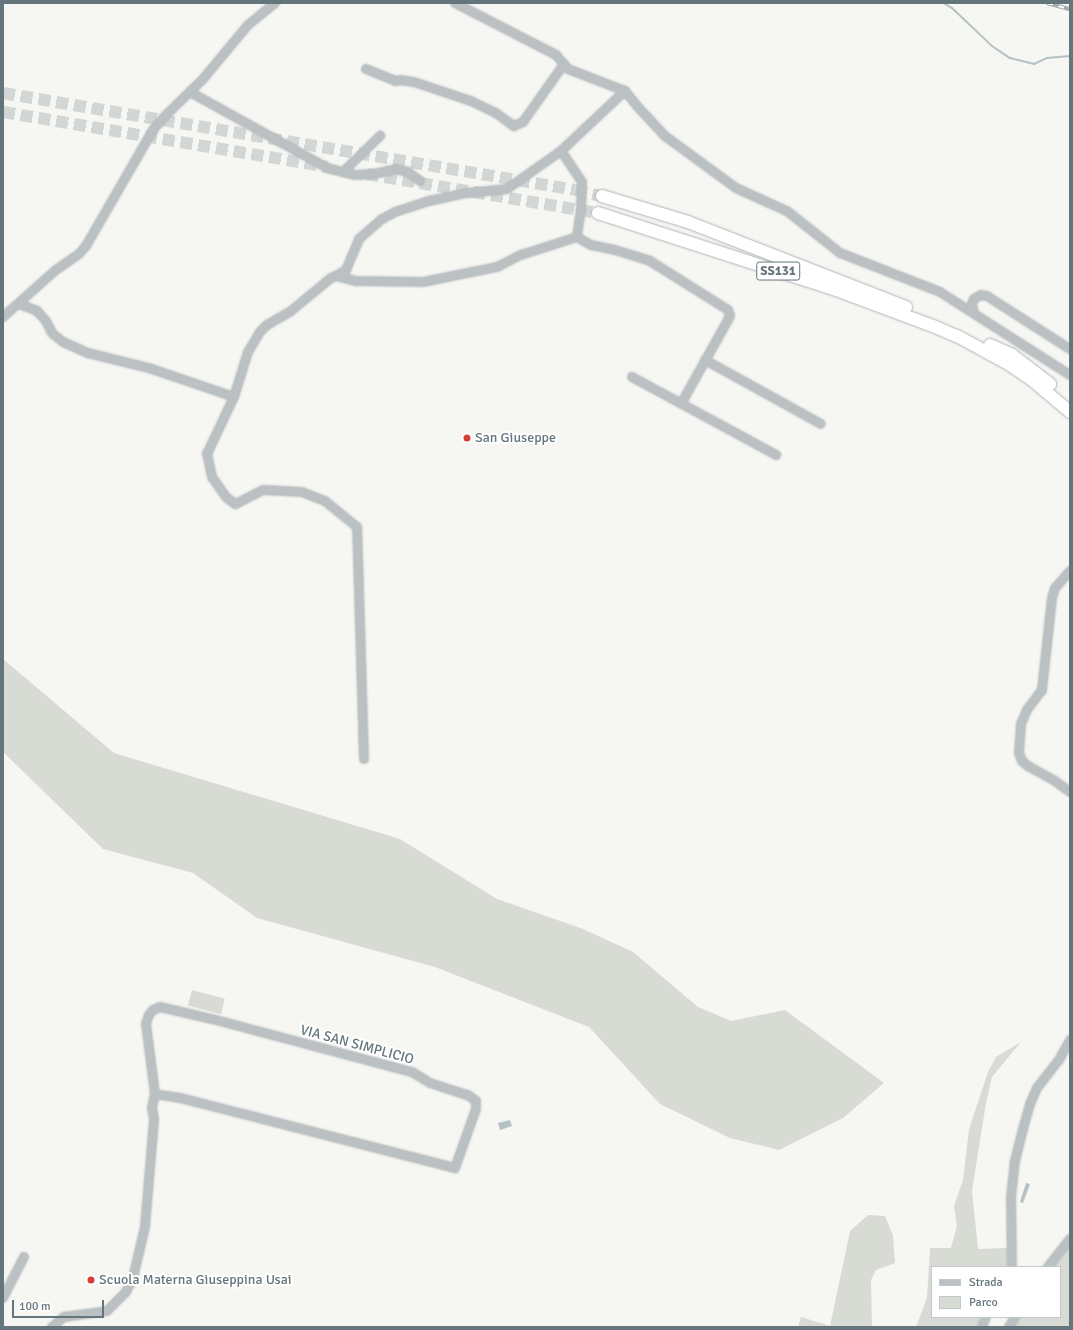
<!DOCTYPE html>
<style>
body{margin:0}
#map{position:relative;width:1073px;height:1330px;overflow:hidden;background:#f6f6f3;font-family:Signika,sans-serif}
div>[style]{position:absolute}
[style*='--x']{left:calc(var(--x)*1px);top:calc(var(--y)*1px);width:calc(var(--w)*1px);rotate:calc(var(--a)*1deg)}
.green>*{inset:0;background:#d7dbd3;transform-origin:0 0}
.water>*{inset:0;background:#b4c2c4}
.stream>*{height:2px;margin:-1px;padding:0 1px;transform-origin:1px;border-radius:1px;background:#b4c2c4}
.highway-tunnel>*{height:12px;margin-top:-6px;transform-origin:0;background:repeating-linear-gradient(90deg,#d2d6d5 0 12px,transparent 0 18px)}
.roads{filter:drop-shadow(0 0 1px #b1b6b8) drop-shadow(0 0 1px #b1b6b8)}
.minor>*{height:8px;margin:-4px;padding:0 4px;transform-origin:4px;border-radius:4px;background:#bbc1c3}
.highway>*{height:12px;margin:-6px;padding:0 6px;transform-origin:6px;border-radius:6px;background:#fff}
.rail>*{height:3.5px;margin-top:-1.75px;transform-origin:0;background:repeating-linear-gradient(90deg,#fff 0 6px,#9ea6a9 0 12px);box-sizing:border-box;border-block:1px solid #9ea6a9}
.dots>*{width:11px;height:11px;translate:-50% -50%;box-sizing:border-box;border:2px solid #fff;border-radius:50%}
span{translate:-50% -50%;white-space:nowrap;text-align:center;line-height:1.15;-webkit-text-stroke:4px #fff;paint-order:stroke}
.shield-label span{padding:1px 3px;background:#fff;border:1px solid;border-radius:3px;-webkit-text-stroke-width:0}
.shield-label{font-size:13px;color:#64767c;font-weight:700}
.poi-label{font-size:14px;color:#64767c}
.left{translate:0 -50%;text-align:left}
.street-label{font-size:14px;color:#64767c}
.frame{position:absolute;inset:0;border:4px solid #64767c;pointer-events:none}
.legend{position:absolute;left:931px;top:1266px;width:130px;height:52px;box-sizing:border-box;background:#fff;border:1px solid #c1c8cb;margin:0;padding:5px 7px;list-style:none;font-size:12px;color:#64767c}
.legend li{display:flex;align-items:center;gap:8px;height:20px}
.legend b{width:20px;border:1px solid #c1c8cb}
.scale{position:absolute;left:12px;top:1300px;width:92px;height:18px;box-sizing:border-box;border:2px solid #64767c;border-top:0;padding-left:5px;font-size:12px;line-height:14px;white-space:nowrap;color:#64767c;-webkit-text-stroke:3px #fff;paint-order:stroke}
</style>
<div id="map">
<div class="green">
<div style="clip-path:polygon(3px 659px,114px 753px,400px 839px,497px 899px,583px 929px,633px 952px,698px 1007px,731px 1021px,785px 1010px,884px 1083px,843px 1118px,779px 1150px,730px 1138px,660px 1104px,589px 1027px,435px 967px,257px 918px,193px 873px,103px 849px,3px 752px)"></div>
<div style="left:192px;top:990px;width:34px;height:16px;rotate:15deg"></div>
<div style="clip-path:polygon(1021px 1042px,992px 1077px,986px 1103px,972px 1191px,978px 1249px,1009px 1248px,1009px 1267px,932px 1267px,932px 1317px,981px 1317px,977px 1327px,916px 1327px,927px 1298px,930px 1248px,951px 1248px,957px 1226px,954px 1206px,963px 1180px,969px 1129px,988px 1072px,996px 1057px)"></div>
<div style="clip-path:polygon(868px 1215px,885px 1216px,893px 1236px,895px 1263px,876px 1270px,871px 1280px,872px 1327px,798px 1327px,801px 1317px,830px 1326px,850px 1231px)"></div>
<div style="clip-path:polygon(1070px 1245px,1070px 1327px,1012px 1327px,1019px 1317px,1060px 1317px,1060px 1267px,1054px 1267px)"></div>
</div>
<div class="water">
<div style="clip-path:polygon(510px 1120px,512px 1126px,500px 1130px,498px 1123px)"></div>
<div style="clip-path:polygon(1026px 1183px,1030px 1184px,1023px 1203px,1020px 1202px)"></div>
</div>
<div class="stream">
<div style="--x:943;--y:3;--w:10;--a:29"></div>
<div style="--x:952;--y:8;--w:55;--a:43.5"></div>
<div style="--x:992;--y:46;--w:22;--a:34"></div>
<div style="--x:1010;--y:58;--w:25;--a:14"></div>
<div style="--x:1034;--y:64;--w:14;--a:-25"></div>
<div style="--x:1047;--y:58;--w:23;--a:-5"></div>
</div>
<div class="highway-tunnel">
<div style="--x:3;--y:93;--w:580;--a:9.62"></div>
<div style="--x:575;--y:190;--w:28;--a:13"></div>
<div style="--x:3;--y:112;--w:329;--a:9.6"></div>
<div style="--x:367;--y:174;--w:234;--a:9.6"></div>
</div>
<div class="roads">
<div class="minor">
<div style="--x:455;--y:3;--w:114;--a:27.2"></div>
<div style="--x:556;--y:55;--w:18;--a:49"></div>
<div style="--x:568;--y:69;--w:61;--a:21.1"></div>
<div style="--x:366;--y:69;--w:32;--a:22"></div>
<div style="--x:396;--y:81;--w:4;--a:-14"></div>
<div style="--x:400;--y:80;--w:14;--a:8"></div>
<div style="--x:414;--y:82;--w:60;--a:18.4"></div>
<div style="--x:471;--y:101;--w:28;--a:26"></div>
<div style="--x:496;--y:113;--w:22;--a:36"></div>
<div style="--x:514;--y:126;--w:10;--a:-24"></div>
<div style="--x:523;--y:122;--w:71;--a:-54.7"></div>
<div style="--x:625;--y:91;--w:19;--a:51"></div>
<div style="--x:637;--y:106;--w:41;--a:47"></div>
<div style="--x:665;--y:136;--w:88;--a:36.2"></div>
<div style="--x:736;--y:188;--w:56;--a:24.3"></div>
<div style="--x:787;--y:211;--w:68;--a:38.4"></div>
<div style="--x:840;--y:253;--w:107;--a:21.3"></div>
<div style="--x:940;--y:292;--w:154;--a:32.6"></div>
<div style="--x:190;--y:92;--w:157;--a:29"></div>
<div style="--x:327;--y:168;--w:29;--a:14"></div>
<div style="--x:355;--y:175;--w:19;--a:-3"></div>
<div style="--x:374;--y:174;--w:22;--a:-13"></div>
<div style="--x:395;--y:169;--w:13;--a:13"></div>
<div style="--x:408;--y:172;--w:15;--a:37"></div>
<div style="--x:343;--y:172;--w:52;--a:-44.2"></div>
<div style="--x:577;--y:237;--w:16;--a:30"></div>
<div style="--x:591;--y:245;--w:25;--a:12"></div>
<div style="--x:615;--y:250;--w:37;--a:17"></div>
<div style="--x:650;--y:261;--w:92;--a:32.1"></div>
<div style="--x:728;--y:310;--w:5;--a:68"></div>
<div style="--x:730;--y:315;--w:5;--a:112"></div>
<div style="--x:728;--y:320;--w:96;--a:119.2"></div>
<div style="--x:336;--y:276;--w:12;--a:-31"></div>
<div style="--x:346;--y:270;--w:34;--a:-67"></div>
<div style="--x:359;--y:239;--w:30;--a:-41"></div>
<div style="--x:382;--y:219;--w:15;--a:-28"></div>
<div style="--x:395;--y:212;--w:36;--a:-18"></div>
<div style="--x:429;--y:201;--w:40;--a:-12"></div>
<div style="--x:468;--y:193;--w:39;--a:-6"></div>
<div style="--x:507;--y:189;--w:66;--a:-35.1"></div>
<div style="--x:561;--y:151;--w:88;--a:-43.2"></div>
<div style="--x:19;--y:304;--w:19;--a:21"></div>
<div style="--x:37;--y:311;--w:13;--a:48"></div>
<div style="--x:46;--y:321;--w:13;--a:63"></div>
<div style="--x:52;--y:333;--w:14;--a:39"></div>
<div style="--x:63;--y:342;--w:27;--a:24"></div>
<div style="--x:88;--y:353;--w:63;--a:13.8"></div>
<div style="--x:149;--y:368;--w:90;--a:18.8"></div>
<div style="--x:974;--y:313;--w:9;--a:-103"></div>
<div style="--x:972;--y:304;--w:5;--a:-68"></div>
<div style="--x:974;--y:299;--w:8;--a:-30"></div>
<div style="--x:981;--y:295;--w:6;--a:9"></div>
<div style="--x:987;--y:296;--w:98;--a:32.6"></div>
<div style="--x:3;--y:317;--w:71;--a:-41.6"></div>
<div style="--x:56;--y:270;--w:28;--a:-35"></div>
<div style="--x:79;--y:254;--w:11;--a:-49"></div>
<div style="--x:86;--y:246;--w:134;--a:-60"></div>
<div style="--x:153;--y:130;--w:18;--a:-49"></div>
<div style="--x:165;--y:116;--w:53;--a:-44.2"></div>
<div style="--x:203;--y:79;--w:70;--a:-50.2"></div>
<div style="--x:248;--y:25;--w:35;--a:-39"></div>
<div style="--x:705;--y:360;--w:132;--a:28.9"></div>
<div style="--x:632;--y:377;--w:164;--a:28.4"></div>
<div style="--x:1070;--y:571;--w:23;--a:131"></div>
<div style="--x:1055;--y:588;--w:10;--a:107"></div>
<div style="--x:1052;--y:598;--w:93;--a:96.2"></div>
<div style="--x:1042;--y:690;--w:25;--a:127"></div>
<div style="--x:1027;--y:710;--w:15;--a:113"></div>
<div style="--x:1021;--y:724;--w:29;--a:94"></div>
<div style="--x:1019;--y:753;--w:9;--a:69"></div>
<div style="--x:1022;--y:761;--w:8;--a:40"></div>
<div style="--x:1028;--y:766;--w:31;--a:29"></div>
<div style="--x:1055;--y:781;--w:19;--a:36"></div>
<div style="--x:364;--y:759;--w:232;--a:-91.7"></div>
<div style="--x:357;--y:527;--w:41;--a:-140.9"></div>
<div style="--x:325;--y:501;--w:25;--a:-159"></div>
<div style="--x:302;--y:492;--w:39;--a:-177"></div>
<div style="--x:263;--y:490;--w:31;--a:153"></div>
<div style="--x:235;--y:504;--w:11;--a:-142"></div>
<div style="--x:226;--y:497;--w:24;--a:-125"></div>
<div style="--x:212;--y:477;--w:24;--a:-102"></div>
<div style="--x:207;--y:454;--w:63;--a:-64.7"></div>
<div style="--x:234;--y:397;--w:47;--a:-72.7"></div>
<div style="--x:248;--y:352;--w:23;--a:-59"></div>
<div style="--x:260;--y:332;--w:10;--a:-45"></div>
<div style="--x:267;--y:325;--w:28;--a:-30"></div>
<div style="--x:291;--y:311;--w:52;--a:-39.5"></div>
<div style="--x:331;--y:278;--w:5;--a:-22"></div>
<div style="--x:336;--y:276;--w:21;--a:14"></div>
<div style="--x:356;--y:281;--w:67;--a:0.9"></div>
<div style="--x:423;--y:282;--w:76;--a:-11.5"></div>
<div style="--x:497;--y:267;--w:27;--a:-27"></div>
<div style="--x:521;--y:255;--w:59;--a:-17.8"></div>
<div style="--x:577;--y:237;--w:29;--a:-82"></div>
<div style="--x:581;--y:208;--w:26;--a:-88"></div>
<div style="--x:582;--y:182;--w:37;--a:-124"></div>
<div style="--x:1012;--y:1267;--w:69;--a:-90.8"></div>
<div style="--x:1011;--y:1198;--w:37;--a:-84"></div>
<div style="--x:1015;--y:1161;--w:33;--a:-76"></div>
<div style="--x:1023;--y:1129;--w:26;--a:-74"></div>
<div style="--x:1030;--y:1104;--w:17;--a:-66"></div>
<div style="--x:1037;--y:1088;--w:36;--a:-52"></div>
<div style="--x:1059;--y:1060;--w:23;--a:-61"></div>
<div style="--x:1048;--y:1267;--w:36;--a:-52"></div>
<div style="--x:3;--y:1298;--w:46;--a:-62.9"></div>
<div style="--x:52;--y:1327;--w:16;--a:-40"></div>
<div style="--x:64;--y:1317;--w:43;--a:-7.9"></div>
<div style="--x:107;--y:1311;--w:27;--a:-45"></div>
<div style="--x:126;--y:1292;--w:16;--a:-63"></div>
<div style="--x:133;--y:1278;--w:52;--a:-76.8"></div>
<div style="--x:145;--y:1227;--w:108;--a:-85.2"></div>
<div style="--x:154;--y:1119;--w:11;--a:-100"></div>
<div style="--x:152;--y:1108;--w:14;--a:-78"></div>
<div style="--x:155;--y:1094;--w:71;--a:-97.3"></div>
<div style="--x:146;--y:1024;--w:9;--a:-72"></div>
<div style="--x:149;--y:1015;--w:6;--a:-51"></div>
<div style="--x:153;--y:1010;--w:8;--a:-23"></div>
<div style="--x:160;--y:1007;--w:57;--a:13.1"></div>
<div style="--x:216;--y:1020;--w:203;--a:14.9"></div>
<div style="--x:412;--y:1072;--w:21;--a:31"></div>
<div style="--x:430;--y:1083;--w:40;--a:18"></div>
<div style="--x:468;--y:1095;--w:10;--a:37"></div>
<div style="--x:476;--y:1101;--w:8;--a:90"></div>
<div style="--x:476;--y:1109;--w:63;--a:109.6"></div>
<div style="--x:455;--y:1168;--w:284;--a:-165.7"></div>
<div style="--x:180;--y:1098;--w:25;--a:-171"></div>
<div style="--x:982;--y:1327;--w:11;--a:-68"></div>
<div style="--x:1009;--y:1327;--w:12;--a:-59"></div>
</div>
<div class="highway">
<div style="--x:602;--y:196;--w:90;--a:16.8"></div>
<div style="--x:688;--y:222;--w:234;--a:21.3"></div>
<div style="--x:598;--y:213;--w:250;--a:17.9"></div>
<div style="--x:836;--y:290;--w:103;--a:20.4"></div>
<div style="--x:933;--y:326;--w:26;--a:23"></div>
<div style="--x:957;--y:336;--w:57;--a:28.4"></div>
<div style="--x:1007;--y:363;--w:30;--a:34"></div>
<div style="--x:1032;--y:380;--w:50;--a:40.1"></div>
<div style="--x:990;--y:345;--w:24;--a:24"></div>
<div style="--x:1012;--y:355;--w:48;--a:37.3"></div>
</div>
</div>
<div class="rail">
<div style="--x:1047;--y:3;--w:24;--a:15"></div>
</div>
<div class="dots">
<div style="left:467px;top:438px;background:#d43e35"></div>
<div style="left:91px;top:1280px;background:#d43e35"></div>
</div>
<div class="shield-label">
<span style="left:778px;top:271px">SS131</span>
</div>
<div class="poi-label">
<span class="left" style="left:475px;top:438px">San Giuseppe</span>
<span class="left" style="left:99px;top:1280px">Scuola Materna Giuseppina Usai</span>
</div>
<div class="street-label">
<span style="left:357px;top:1045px;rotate:15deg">VIA SAN SIMPLICIO</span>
</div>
<div class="frame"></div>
<ul class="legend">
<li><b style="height:5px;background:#bbc1c3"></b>Strada</li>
<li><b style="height:11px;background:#d7dbd3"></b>Parco</li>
</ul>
<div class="scale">100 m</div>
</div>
